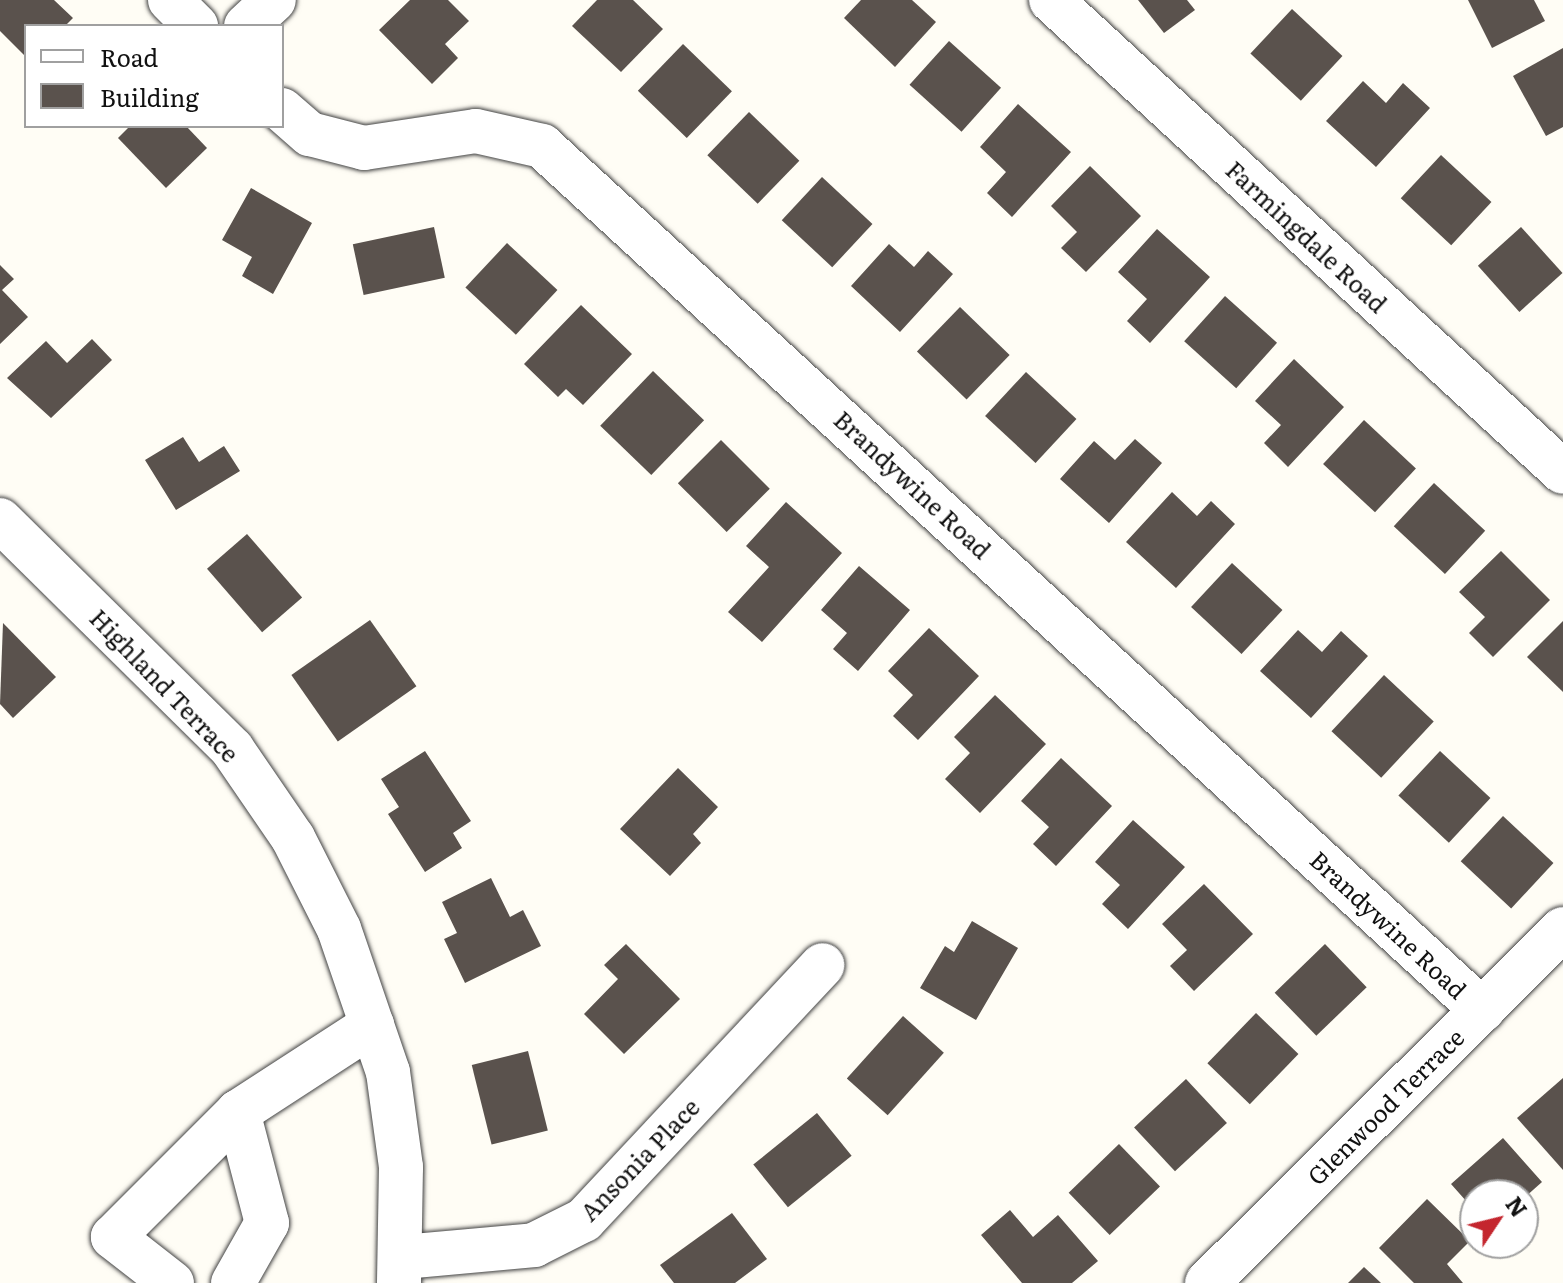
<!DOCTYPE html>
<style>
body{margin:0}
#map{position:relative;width:1563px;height:1283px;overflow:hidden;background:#fffdf5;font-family:Literata,serif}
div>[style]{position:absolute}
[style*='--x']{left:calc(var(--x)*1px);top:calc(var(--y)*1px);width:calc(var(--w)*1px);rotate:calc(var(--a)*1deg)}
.building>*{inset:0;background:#5a524d;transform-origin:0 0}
.roads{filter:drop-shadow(0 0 2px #444) drop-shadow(0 0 2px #444)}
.minor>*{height:44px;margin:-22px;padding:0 22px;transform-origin:22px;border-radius:22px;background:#fff}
span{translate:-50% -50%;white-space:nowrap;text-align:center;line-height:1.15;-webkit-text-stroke:8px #fff;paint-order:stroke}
.street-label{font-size:24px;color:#111}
.legend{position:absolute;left:24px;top:24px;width:260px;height:104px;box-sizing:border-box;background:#fff;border:2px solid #a0a0a0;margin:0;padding:10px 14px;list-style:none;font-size:24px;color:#111}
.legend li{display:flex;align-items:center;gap:16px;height:40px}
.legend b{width:40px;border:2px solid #a0a0a0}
.north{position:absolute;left:1459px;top:1179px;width:80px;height:80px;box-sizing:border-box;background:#fff;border:2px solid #a0a0a0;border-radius:50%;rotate:55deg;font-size:22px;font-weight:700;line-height:32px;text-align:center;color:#111}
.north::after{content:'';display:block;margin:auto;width:28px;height:36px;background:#c4262e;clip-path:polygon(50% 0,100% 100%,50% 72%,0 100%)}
</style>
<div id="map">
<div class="building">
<div style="clip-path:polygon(0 0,54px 0,73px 18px,65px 26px,26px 26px,26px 57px,0 31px)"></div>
<div style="clip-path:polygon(410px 0,448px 0,469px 21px,445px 44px,458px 58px,432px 84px,379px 30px)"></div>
<div style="clip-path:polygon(597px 0,633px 0,663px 29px,621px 72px,572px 26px)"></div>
<div style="clip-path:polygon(861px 0,912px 0,936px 22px,895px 67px,844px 18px)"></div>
<div style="clip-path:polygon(1138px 0,1187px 0,1195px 10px,1164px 33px)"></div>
<div style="clip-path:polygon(1468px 0,1534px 0,1545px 21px,1492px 48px)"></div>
<div style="left:1292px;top:9px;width:69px;height:61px;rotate:43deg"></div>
<div style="left:949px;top:41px;width:70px;height:59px;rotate:42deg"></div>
<div style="left:683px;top:44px;width:68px;height:65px;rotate:44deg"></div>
<div style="clip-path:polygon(1563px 48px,1563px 127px,1546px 136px,1513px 76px)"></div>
<div style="clip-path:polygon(1363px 81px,1386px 103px,1403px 83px,1430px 108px,1376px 167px,1326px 121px)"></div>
<div style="clip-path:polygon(1018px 104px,1071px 152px,1012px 217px,987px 193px,1006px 172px,980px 147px)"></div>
<div style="left:749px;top:112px;width:70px;height:60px;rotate:44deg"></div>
<div style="clip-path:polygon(130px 126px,186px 126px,207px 148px,166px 188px,118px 138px)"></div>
<div style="left:1441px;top:155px;width:69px;height:59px;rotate:43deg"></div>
<div style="clip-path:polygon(1090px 166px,1141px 216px,1086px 272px,1061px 248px,1077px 232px,1051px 206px)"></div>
<div style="left:822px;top:177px;width:69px;height:59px;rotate:43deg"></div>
<div style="clip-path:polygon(251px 188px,312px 223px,273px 294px,242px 276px,252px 257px,222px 240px)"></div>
<div style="left:434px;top:227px;width:52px;height:83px;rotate:78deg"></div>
<div style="left:1521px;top:227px;width:62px;height:58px;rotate:48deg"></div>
<div style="clip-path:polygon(1157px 229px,1210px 277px,1150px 343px,1127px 321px,1147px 299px,1118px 272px)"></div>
<div style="left:507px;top:243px;width:69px;height:61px;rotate:43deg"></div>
<div style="clip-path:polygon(889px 244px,914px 267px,928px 251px,953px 274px,900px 332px,851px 286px)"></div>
<div style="clip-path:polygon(0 265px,14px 279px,2px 290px,28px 317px,0 344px)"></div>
<div style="left:1225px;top:296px;width:70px;height:61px;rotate:42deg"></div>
<div style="clip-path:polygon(581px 305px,632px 354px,583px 405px,566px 389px,558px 397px,524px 364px)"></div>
<div style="left:960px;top:307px;width:69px;height:62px;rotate:44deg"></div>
<div style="clip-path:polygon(92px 339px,112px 360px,51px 418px,7px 378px,46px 341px,67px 363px)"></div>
<div style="clip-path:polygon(1294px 359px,1344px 407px,1288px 467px,1264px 443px,1281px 425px,1255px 401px)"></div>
<div style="left:653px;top:371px;width:71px;height:76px;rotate:44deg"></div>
<div style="left:1026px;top:372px;width:69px;height:60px;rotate:43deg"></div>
<div style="left:1364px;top:420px;width:71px;height:60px;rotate:43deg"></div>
<div style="clip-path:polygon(183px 437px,199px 462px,224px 446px,240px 471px,176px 510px,145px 460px)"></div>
<div style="clip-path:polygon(1135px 439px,1162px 463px,1109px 523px,1060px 479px,1094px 441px,1115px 460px)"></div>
<div style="left:721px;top:440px;width:69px;height:61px;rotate:45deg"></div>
<div style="left:1434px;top:483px;width:70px;height:59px;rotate:43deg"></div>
<div style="clip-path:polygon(1172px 492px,1197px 516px,1211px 501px,1235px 524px,1176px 588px,1126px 542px)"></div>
<div style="clip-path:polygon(786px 502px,842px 553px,762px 642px,728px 612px,769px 567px,746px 546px)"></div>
<div style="left:247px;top:534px;width:84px;height:53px;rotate:49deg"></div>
<div style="clip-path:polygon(1501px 551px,1550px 600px,1493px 657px,1469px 633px,1485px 617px,1459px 592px)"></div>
<div style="left:1232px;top:563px;width:69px;height:60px;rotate:43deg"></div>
<div style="clip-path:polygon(859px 566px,910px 610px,858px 671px,833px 649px,847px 633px,821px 610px)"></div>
<div style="left:370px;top:620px;width:81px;height:96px;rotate:55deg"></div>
<div style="clip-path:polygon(1563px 621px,1563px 692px,1527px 657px)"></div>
<div style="clip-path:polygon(3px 623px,56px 677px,13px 718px,0 704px)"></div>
<div style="clip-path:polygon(929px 628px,979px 676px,918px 740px,893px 716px,913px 695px,888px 671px)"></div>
<div style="clip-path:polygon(1298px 630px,1322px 652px,1341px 631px,1368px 656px,1311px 718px,1260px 671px)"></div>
<div style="left:1384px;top:675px;width:68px;height:77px;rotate:43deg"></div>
<div style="clip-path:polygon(995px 695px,1046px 744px,980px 813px,945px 779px,970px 753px,954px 737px)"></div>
<div style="clip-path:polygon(425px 751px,471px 821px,453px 833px,462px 848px,425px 872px,388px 814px,399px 807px,381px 779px)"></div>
<div style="left:1440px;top:751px;width:69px;height:61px;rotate:43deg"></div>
<div style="clip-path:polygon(1061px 758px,1112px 806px,1056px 866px,1033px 844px,1049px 827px,1021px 801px)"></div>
<div style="clip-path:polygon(678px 768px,718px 807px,693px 834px,701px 843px,670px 876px,620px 829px)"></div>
<div style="left:1503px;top:816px;width:69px;height:62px;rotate:43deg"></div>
<div style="clip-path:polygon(1133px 820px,1185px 867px,1128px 929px,1102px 904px,1120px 885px,1095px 862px)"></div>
<div style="clip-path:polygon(491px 878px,510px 917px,523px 910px,541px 946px,465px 983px,444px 939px,457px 933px,442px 902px)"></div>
<div style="clip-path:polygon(1204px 884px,1253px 934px,1194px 991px,1170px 966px,1187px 950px,1162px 924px)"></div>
<div style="clip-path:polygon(972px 921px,1018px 948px,976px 1020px,920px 988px,945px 946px,954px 952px)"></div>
<div style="clip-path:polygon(626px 944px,680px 999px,624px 1054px,584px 1014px,618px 979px,604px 965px)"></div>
<div style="left:1325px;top:944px;width:60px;height:70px;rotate:46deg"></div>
<div style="left:1256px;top:1013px;width:59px;height:70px;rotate:44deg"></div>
<div style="left:903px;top:1016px;width:55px;height:84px;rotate:42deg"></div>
<div style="left:528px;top:1051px;width:82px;height:58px;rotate:76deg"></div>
<div style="clip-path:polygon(1563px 1078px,1563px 1170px,1517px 1118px)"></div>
<div style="left:1186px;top:1079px;width:60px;height:71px;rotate:47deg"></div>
<div style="left:817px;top:1113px;width:55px;height:82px;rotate:51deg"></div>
<div style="clip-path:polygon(1503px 1138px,1542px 1182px,1523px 1199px,1475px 1195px,1475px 1211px,1451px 1184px)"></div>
<div style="left:1119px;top:1144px;width:59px;height:70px;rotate:46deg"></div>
<div style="clip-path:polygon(1427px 1199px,1470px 1241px,1447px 1264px,1463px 1283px,1414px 1283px,1379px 1248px)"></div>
<div style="clip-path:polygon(1010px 1210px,1033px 1237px,1058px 1215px,1098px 1261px,1072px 1283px,1022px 1283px,981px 1235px)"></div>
<div style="clip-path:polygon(732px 1213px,767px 1259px,735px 1283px,674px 1283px,660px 1265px)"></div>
<div style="clip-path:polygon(1364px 1267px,1381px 1283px,1348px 1283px)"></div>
</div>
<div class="roads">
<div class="minor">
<div style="--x:170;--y:0;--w:37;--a:45"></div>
<div style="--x:1051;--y:0;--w:696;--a:42.67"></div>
<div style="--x:246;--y:26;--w:38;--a:-43"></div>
<div style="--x:282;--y:110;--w:37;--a:41"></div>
<div style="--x:310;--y:134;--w:56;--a:14.5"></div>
<div style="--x:364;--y:148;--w:113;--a:-8.6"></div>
<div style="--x:476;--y:131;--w:68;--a:12.8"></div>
<div style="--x:542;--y:146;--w:1277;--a:42.59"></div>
<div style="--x:0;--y:520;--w:326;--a:44.6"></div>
<div style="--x:232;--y:749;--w:108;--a:55.6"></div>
<div style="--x:293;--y:838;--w:102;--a:63.2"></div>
<div style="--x:339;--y:929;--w:151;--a:71.1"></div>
<div style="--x:388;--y:1072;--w:96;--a:82.2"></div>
<div style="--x:401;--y:1167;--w:116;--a:91"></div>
<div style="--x:403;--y:1257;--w:132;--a:-5.2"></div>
<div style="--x:534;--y:1245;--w:56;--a:-26.6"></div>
<div style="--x:584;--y:1220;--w:349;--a:-46.9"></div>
<div style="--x:172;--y:1283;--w:75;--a:-142.1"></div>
<div style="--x:113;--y:1237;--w:177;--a:-45"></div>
<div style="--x:238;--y:1112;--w:160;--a:-33"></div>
<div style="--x:233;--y:1283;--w:69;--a:-60.5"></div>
<div style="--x:267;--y:1223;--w:115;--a:-104.6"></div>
<div style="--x:1207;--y:1283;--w:502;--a:-44.84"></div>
</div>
</div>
<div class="street-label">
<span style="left:1307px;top:236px;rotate:43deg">Farmingdale Road</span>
<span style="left:913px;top:484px;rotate:43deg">Brandywine Road</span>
<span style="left:165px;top:685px;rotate:46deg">Highland Terrace</span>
<span style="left:1389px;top:924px;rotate:43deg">Brandywine Road</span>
<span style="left:1385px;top:1106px;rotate:-45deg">Glenwood Terrace</span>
<span style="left:639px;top:1159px;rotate:-46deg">Ansonia Place</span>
</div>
<ul class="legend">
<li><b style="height:10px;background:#fff"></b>Road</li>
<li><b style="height:22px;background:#5a524d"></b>Building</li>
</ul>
<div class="north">N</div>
</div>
